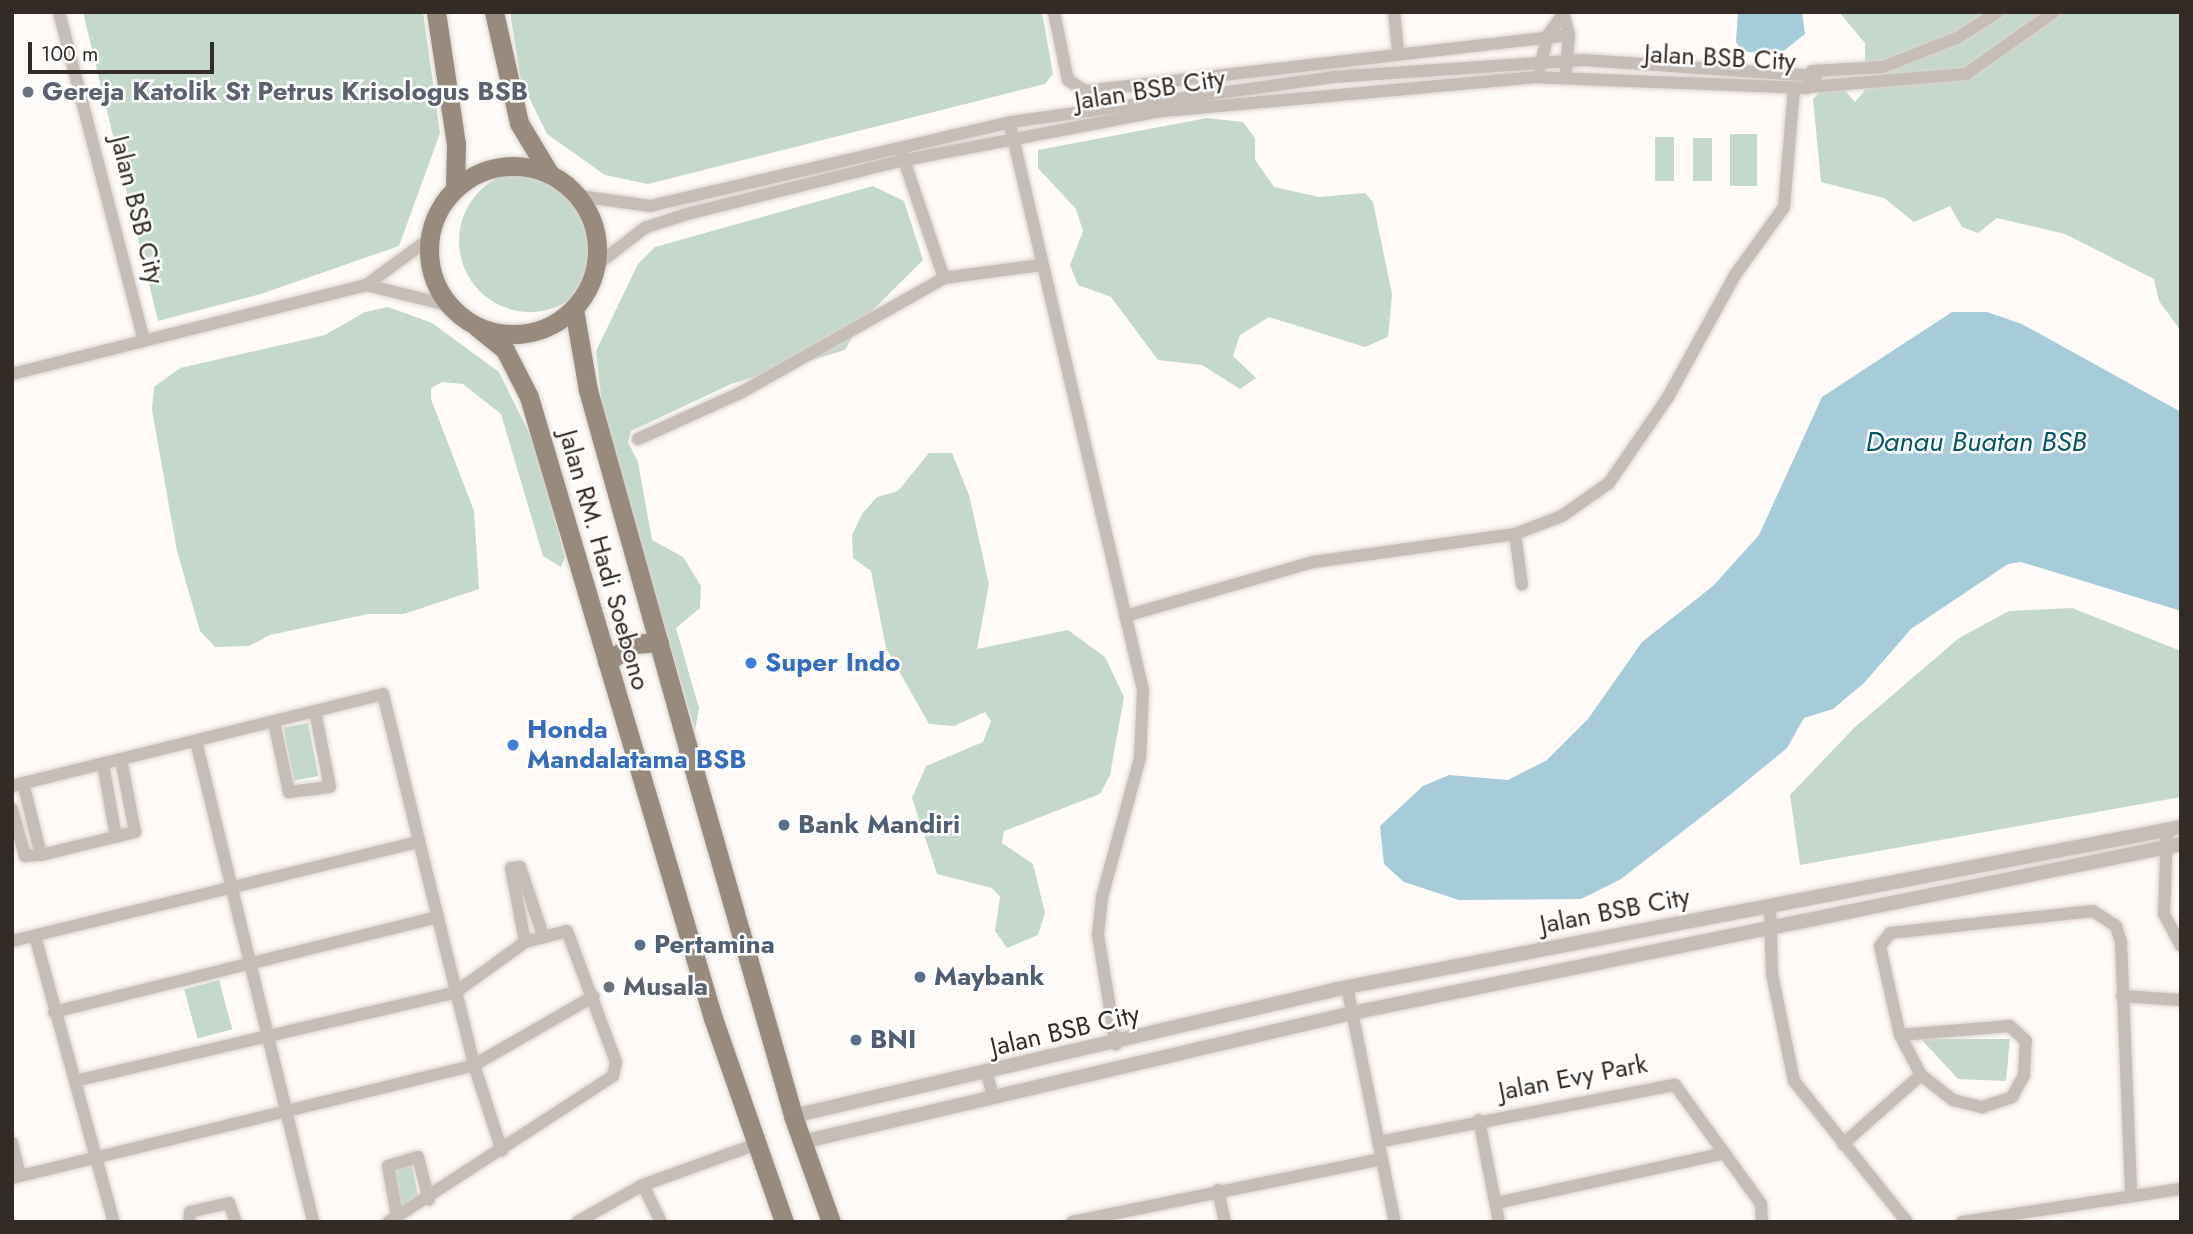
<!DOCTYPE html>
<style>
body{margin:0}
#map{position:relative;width:2193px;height:1234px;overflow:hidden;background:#fefaf7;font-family:Jost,sans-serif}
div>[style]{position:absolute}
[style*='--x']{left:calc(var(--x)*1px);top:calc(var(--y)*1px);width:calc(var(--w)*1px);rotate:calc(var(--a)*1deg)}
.green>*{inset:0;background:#c4d8cb;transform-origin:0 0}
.round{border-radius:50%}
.water>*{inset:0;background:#a6ccd9}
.roads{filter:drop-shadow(0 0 2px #d9d5d1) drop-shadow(0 0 2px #d9d5d1)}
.minor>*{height:12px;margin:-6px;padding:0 6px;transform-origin:6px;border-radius:6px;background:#c6beb6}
.tertiary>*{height:14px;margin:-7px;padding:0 7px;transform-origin:7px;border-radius:7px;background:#c6beb6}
.primary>*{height:19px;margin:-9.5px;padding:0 9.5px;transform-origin:9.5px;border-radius:9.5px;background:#988b7d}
.primary>.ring{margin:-9.5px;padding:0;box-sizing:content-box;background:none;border:19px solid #988b7d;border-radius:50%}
.dots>*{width:19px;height:19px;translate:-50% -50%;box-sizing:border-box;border:4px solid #fff;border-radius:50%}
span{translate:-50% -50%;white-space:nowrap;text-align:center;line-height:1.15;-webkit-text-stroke:5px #fff;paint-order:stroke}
.street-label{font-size:26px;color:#332b25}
.worship-label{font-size:26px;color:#5b616d;font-weight:700}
.left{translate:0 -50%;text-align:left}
.shop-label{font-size:26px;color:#366cbe;font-weight:700}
.service-label{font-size:26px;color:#4e5e75;font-weight:700}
.water-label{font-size:28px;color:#075568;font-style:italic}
.frame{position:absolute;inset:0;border:14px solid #332b25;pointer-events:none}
.scale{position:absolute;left:28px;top:42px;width:186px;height:32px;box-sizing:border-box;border:4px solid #332b25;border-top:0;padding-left:9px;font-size:21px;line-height:24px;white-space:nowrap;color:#332b25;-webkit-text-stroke:5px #fff;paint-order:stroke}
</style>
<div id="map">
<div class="green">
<div style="clip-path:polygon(83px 12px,423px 12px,440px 133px,399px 246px,261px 294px,158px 321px)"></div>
<div style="clip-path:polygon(510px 12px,1042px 12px,1053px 74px,1045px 84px,648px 184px,605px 175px,547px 134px,521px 81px)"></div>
<div style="clip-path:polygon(1839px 12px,2181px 12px,2181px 331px,2159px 301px,2154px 279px,2065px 234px,1997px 218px,1978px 233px,1962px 227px,1950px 206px,1914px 222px,1884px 198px,1821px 182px,1813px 99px,1828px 84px,1839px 84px,1855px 102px,1865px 90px,1865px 43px)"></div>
<div style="clip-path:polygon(1207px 118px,1243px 122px,1255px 138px,1255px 160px,1274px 187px,1319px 197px,1365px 193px,1373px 202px,1392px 294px,1388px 337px,1365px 347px,1269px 317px,1240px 335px,1233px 356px,1256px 378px,1240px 389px,1202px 365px,1158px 360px,1111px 297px,1078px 285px,1070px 265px,1083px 231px,1076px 209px,1038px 168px,1038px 150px)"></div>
<div style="left:1730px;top:134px;width:27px;height:52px"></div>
<div style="left:1655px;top:137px;width:19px;height:44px"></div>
<div style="left:1693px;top:138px;width:19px;height:43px"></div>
<div class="round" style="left:459px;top:170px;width:142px;height:142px"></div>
<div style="clip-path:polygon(873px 186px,904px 201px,923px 260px,861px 322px,845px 350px,731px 384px,631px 431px,628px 442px,638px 462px,652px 540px,683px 557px,701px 586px,700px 608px,676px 628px,699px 708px,695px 730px,604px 422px,596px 351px,638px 264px,655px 247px)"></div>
<div style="clip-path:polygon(388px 307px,432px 323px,499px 372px,535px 445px,565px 557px,561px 567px,543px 556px,501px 414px,463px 384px,442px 382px,431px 388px,431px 399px,474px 511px,479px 589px,404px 614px,368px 614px,270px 635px,249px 646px,215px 647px,200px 631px,177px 551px,152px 410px,154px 387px,180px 368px,325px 335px,365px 312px)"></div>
<div style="clip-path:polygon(929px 453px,952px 453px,969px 495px,989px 584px,977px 649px,1068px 630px,1105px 657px,1124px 697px,1110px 775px,1100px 794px,1004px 831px,1002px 843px,1033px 864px,1045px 913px,1038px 935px,1007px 948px,995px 931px,1000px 897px,992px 888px,937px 874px,912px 798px,926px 766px,983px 742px,991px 721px,985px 712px,954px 726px,929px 724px,886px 648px,871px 571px,853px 558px,852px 535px,862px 514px,877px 497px,898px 491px)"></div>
<div style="clip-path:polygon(2072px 608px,2181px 651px,2181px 797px,1800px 865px,1790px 795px,1854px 728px,1959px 638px,2009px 611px)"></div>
<div style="left:308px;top:723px;width:54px;height:25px;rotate:79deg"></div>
<div style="left:219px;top:980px;width:51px;height:36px;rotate:75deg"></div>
<div style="clip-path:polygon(1921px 1039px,2010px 1039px,2006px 1081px,1958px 1079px)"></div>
<div style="clip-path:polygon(412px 1164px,419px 1201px,396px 1210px,388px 1170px)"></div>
</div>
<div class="water">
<div style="clip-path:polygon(1738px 12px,1802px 12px,1805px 34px,1777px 56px,1743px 51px,1736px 42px)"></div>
<div style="clip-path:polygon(1952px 312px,1987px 312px,2022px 324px,2181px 412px,2181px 611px,2021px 562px,2008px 564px,1911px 629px,1864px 683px,1833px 709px,1804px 718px,1787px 748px,1731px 794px,1621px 879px,1581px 899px,1459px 900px,1404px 882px,1384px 864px,1380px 826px,1423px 786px,1449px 775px,1508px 780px,1547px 760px,1588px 719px,1642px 642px,1713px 586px,1759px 535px,1822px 397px)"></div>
</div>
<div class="roads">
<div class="minor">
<div style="--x:59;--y:12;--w:339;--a:75.5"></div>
<div style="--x:1054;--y:12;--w:69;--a:78.4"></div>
<div style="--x:1068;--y:80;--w:20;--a:33"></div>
<div style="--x:1085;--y:91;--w:487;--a:-6.6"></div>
<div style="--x:1394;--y:12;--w:39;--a:84"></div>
<div style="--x:1563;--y:12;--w:24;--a:75"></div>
<div style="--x:1569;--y:35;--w:34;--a:95"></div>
<div style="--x:1540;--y:67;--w:33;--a:-76"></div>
<div style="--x:1548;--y:35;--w:26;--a:-54"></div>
<div style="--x:1812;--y:71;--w:71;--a:-3.2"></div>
<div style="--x:1883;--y:67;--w:79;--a:-21.4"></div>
<div style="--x:1957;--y:38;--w:49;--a:-32.4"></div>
<div style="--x:1809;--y:87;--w:158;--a:-4.7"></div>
<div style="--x:1966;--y:74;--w:108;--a:-35.2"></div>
<div style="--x:1011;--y:129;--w:576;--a:76.76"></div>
<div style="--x:1143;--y:690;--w:68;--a:92.5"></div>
<div style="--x:1140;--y:758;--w:144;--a:105.3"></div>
<div style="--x:1102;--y:897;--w:38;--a:96"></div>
<div style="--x:1098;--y:935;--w:111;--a:80.7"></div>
<div style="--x:902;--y:154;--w:131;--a:71.3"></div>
<div style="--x:944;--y:278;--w:97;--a:-7.7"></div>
<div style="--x:579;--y:196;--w:72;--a:8"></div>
<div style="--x:650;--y:206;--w:370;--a:-13.1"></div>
<div style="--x:1010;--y:122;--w:326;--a:-7.9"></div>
<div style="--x:1333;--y:77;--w:251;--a:-3.9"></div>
<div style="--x:1583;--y:60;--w:234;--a:3.9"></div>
<div style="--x:1816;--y:76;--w:15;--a:127"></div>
<div style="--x:1807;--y:88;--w:270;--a:-177.7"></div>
<div style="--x:1537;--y:77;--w:383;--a:174.8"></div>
<div style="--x:1156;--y:112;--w:257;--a:169.2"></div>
<div style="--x:904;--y:160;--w:227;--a:166"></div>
<div style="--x:684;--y:215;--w:40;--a:162"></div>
<div style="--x:646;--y:227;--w:61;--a:142.4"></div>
<div style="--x:366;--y:285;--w:77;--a:-36"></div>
<div style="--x:12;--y:374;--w:365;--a:-14.1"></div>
<div style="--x:366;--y:285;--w:89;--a:13.7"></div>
<div style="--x:638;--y:439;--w:112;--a:-24.3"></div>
<div style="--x:740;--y:393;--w:234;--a:-29.4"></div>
<div style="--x:1515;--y:534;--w:50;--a:-21"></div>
<div style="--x:1562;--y:516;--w:57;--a:-35.1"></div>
<div style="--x:1609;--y:483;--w:104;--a:-55.5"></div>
<div style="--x:1668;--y:397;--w:139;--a:-61.2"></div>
<div style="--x:1735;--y:275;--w:84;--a:-54.2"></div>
<div style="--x:1784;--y:207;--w:120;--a:-85.2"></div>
<div style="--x:1125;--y:616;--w:196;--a:-16"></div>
<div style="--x:1313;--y:562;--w:204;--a:-7.9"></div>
<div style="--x:1515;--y:534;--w:51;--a:82.2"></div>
<div style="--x:274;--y:722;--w:72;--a:77.9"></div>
<div style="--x:289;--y:792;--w:41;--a:-7"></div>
<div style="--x:330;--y:787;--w:77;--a:-101.2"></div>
<div style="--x:196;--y:741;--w:495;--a:76.3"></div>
<div style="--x:103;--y:764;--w:74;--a:79.9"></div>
<div style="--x:12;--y:786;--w:382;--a:-13.9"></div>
<div style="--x:383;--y:694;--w:382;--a:76.2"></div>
<div style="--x:474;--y:1065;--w:90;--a:72"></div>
<div style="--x:12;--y:809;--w:49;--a:74.5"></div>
<div style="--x:25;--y:856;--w:16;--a:-4"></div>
<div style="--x:41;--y:855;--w:74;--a:-104"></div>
<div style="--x:2167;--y:829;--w:85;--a:92"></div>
<div style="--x:2164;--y:914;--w:36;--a:62"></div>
<div style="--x:41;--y:855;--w:97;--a:-13.7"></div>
<div style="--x:135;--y:832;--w:74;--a:-100.9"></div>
<div style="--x:1770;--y:906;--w:68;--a:88.3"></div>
<div style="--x:1772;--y:974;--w:109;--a:78.4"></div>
<div style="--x:1794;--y:1081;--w:181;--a:51.3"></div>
<div style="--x:35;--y:936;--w:297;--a:74.6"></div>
<div style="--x:12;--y:941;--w:419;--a:-13.7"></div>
<div style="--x:525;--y:942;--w:75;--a:-100.7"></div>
<div style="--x:511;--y:868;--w:9;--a:-6"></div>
<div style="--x:520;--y:867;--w:72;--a:71.3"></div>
<div style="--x:1347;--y:987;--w:240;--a:78.5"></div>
<div style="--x:2122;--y:996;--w:59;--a:3.9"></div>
<div style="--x:54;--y:1012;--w:396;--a:-13.9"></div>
<div style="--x:1900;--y:1035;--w:45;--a:62.3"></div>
<div style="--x:987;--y:1074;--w:24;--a:75"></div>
<div style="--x:75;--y:1081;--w:391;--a:-13.1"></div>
<div style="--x:456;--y:992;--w:85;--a:-35.9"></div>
<div style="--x:525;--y:942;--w:43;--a:-14.7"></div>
<div style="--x:567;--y:931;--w:140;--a:69.5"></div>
<div style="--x:616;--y:1062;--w:14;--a:102"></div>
<div style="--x:613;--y:1076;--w:268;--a:147"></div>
<div style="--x:1479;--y:1120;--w:104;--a:78.9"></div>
<div style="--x:1378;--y:1142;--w:302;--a:-10.9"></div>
<div style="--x:1675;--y:1085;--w:147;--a:54.1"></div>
<div style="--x:1761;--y:1204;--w:18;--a:87"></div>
<div style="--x:12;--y:1143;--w:34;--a:76"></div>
<div style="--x:1843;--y:1144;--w:104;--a:-41.5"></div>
<div style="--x:1921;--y:1075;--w:41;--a:38"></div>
<div style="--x:1953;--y:1100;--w:30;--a:14"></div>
<div style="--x:1982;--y:1107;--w:32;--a:-18"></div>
<div style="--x:2012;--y:1097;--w:25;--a:-61"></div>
<div style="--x:2024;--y:1075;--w:34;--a:-87"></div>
<div style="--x:2026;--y:1041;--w:22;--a:-137"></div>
<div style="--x:2010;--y:1026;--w:110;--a:175.3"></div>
<div style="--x:1900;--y:1035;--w:91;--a:-102.7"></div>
<div style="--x:1880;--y:946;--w:16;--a:-52"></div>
<div style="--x:1890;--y:933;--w:204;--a:-6.2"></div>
<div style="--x:2093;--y:911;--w:27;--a:33"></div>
<div style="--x:2116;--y:926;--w:17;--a:73"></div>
<div style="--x:2121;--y:942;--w:252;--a:87.7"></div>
<div style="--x:12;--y:1178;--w:476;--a:-13.7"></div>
<div style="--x:474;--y:1065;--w:138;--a:-29.9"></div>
<div style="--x:643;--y:1185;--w:41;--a:64.1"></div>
<div style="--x:1218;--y:1190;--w:33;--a:78"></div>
<div style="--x:1496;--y:1203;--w:234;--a:-12.3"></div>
<div style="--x:189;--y:1222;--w:10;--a:-84"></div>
<div style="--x:190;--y:1212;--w:40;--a:-13"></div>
<div style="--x:229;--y:1203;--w:20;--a:70"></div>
<div style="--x:398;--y:1222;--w:57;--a:-100.1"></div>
<div style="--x:388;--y:1166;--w:31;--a:-17"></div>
<div style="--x:418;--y:1157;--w:44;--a:75.7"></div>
<div style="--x:577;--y:1222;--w:76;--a:-29.3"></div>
<div style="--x:643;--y:1185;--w:121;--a:-19.8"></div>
<div style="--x:1072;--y:1222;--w:316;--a:-11.5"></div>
<div style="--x:1962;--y:1222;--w:221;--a:-8.6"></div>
</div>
<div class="tertiary">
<div style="--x:793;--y:1116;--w:569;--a:-13.11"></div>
<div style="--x:1347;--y:987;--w:849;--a:-10.86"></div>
<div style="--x:802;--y:1142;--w:565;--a:-13.2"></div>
<div style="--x:1352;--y:1013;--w:846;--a:-11.52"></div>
</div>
<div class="primary">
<div style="--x:436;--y:12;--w:134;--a:81.4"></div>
<div style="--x:456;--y:144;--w:45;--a:91.3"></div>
<div style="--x:494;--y:12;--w:114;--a:77.3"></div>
<div style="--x:519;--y:123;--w:58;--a:59"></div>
<div class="ring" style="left:429px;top:166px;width:149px;height:149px"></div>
<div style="--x:574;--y:309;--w:82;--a:80.2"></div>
<div style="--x:588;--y:390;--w:373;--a:74.4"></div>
<div style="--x:688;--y:749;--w:382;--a:74"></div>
<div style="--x:793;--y:1116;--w:113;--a:70.3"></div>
<div style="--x:477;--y:327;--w:36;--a:39"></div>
<div style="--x:505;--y:350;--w:53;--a:62.9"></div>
<div style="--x:529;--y:397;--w:648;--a:73.5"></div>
<div style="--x:713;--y:1018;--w:216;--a:70.8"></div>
<div style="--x:607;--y:662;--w:32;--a:-35"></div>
<div style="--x:633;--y:644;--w:26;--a:-4"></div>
</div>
</div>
<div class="dots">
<div style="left:28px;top:92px;background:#6b7280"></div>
<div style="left:751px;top:663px;background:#3f7fe0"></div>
<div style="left:513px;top:745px;background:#3f7fe0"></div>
<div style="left:784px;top:825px;background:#5c6f8a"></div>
<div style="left:640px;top:945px;background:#5c6f8a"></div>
<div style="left:920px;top:977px;background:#5c6f8a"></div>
<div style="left:609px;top:987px;background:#6b7280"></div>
<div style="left:856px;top:1040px;background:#5c6f8a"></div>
</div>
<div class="street-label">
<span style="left:1720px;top:58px;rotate:3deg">Jalan BSB City</span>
<span style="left:1150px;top:90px;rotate:-9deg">Jalan BSB City</span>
<span style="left:137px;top:210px;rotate:76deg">Jalan BSB City</span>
<span style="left:604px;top:560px;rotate:74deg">Jalan RM. Hadi Soebono</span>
<span style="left:1615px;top:911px;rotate:-11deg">Jalan BSB City</span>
<span style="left:1065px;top:1031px;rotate:-13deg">Jalan BSB City</span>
<span style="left:1573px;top:1078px;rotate:-11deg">Jalan Evy Park</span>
</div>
<div class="worship-label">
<span class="left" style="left:42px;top:92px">Gereja Katolik St Petrus Krisologus BSB</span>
<span class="left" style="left:623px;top:987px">Musala</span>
</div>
<div class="shop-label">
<span class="left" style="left:765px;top:663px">Super Indo</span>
<span class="left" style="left:527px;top:745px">Honda<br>Mandalatama BSB</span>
</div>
<div class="service-label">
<span class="left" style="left:798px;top:825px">Bank Mandiri</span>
<span class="left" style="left:654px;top:945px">Pertamina</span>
<span class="left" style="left:934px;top:977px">Maybank</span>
<span class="left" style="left:870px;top:1040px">BNI</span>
</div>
<div class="water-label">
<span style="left:1976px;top:442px">Danau Buatan BSB</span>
</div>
<div class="frame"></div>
<div class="scale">100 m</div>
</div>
